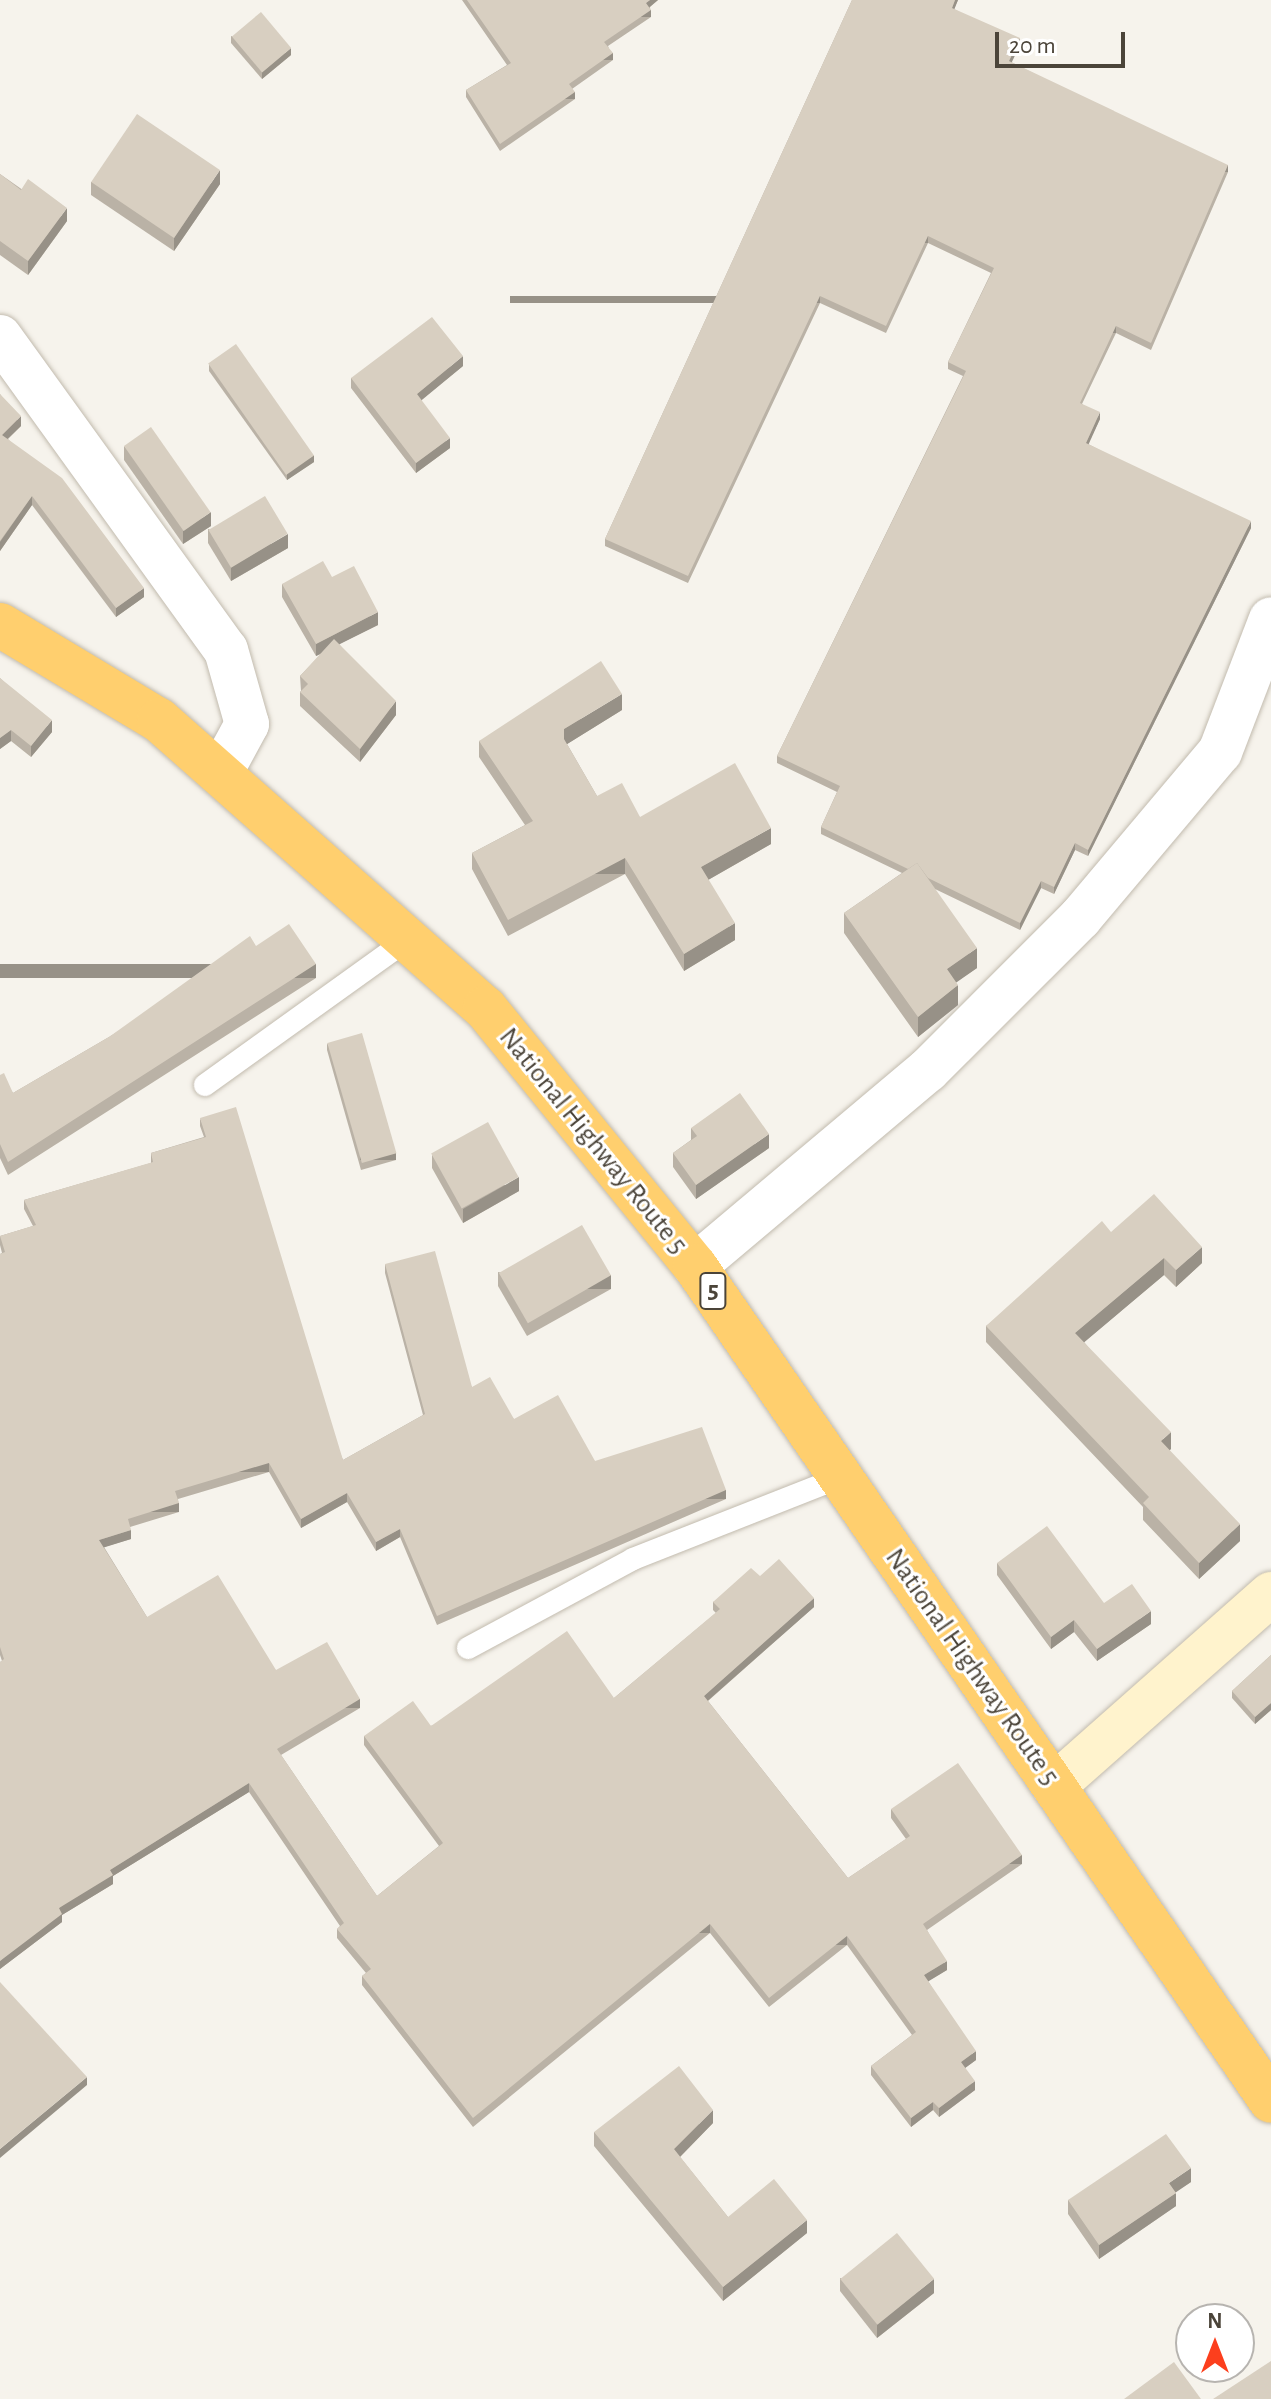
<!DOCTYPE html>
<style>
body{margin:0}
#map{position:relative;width:1271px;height:2399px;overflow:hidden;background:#f6f3ec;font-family:"Alegreya Sans",sans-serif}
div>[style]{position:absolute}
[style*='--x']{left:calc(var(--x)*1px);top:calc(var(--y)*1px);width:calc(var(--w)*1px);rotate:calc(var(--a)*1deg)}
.roads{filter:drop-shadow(0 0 2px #c2bbae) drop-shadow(0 0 2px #c2bbae)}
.lane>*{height:22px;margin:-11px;padding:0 11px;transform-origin:11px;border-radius:11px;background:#fff}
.street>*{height:44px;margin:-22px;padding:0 22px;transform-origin:22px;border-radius:22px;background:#fff}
.secondary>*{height:44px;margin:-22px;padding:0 22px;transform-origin:22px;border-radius:22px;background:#fff3cd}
.highway>*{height:44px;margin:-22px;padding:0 22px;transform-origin:22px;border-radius:22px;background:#ffcf6e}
.wall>*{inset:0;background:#bab2a6}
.shaded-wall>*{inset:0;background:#979187;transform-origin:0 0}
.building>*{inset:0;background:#d8cfc1;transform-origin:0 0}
span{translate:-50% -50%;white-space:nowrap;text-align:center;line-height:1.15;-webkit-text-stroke:6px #fff;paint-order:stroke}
.shield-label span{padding:2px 6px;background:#fff;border:2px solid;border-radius:6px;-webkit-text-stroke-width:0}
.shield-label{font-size:26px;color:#4b4439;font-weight:700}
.street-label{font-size:28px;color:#4b4439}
.north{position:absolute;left:1175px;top:2303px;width:80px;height:80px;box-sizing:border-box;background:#fff;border:2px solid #b7b4b0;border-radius:50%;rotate:0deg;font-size:22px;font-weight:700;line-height:32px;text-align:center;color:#4b4439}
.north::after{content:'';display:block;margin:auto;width:28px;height:36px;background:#fc3f1d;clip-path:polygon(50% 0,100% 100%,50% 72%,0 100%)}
.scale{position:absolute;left:995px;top:32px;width:130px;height:36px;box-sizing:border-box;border:4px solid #4b4439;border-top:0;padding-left:10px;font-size:24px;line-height:28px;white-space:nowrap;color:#4b4439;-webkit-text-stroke:6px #fff;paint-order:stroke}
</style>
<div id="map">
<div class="roads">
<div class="lane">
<div style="--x:205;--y:1085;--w:250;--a:-35.7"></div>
<div style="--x:468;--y:1648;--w:187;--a:-28.3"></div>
<div style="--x:633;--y:1559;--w:224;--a:-21.5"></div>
</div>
<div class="street">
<div style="--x:0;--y:337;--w:386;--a:54.2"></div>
<div style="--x:226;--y:650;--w:77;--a:74.2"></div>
<div style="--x:247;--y:724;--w:52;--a:118.5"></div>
<div style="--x:695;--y:1266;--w:304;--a:-40.1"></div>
<div style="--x:928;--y:1070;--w:215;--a:-45"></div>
<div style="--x:1080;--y:918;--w:217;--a:-49.9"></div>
<div style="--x:1220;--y:752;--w:142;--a:-69"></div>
</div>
<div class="secondary">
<div style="--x:1054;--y:1786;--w:290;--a:-41.5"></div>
</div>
<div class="highway">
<div style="--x:0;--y:625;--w:185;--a:30.9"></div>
<div style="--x:159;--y:720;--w:435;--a:41.5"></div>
<div style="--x:485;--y:1008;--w:333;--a:50.9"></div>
<div style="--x:695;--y:1266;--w:1014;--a:55.4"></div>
</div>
</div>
<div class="wall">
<div style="clip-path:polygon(462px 0,658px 0,650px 7px,651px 17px,608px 46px,613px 60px,572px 89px,575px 99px,500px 151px,466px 97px,466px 90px,507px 65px)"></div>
<div style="clip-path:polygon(852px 0,958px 0,954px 9px,1020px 45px,1011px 62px,1228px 172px,1151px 350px,1116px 333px,1082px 404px,1100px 419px,1088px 444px,1251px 528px,1088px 856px,1075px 850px,1054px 894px,1041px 888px,1020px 930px,935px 889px,977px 968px,956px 982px,958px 1005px,918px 1037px,844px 933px,844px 913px,902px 873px,821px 834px,821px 827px,837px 792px,777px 763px,777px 756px,963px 376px,948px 369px,948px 362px,991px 273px,928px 243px,886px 333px,820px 303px,688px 583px,605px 546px,605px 539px)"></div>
<div style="clip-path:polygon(231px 36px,291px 55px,262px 79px,231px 43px)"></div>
<div style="clip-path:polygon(0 174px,67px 221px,28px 275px,0 255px)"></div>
<div style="clip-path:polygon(91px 182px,220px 184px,174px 251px,91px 195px)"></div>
<div style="clip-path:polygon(209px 364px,314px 462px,287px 480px,209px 371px)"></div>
<div style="clip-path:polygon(463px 366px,421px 400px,450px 448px,416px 473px,351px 388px,351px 378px)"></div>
<div style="clip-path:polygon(0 394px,21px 426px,8px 439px,144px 597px,116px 617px,32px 505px,0 551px)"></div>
<div style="clip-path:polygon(124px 446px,211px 526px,183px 544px,124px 460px)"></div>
<div style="clip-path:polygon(208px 529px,288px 548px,231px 581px,208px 543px)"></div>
<div style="clip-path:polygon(332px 577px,378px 625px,339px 644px,396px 715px,360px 762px,300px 706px,300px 692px,301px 691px,300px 676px,321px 654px,316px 656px,282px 597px,282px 584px)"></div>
<div style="clip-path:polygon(0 678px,52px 732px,31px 757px,11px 741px,0 749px)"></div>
<div style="clip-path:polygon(622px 710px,567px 744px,597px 796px,640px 817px,771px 844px,708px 880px,735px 940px,684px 971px,625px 874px,508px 936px,472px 869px,472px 853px,525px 825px,479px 757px,479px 741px)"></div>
<div style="clip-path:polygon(256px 946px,316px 978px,8px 1175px,0 1158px,0 1075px,13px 1093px,109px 1037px)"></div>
<div style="clip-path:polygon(327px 1043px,396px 1160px,361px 1170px,327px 1050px)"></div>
<div style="clip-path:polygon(200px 1118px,343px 1460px,423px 1415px,385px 1273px,385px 1264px,472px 1387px,514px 1419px,595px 1461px,726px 1499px,437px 1625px,400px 1537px,376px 1551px,347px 1502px,301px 1528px,269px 1472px,178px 1499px,179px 1512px,130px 1527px,131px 1539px,104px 1547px,147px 1617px,276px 1670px,360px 1708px,281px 1755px,377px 1896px,439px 1846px,364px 1745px,364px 1736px,614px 1698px,716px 1613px,713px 1610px,713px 1602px,760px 1576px,814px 1607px,708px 1701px,848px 1878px,906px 1839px,891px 1818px,891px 1809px,1022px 1864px,927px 1930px,947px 1970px,928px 1981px,976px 2060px,965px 2068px,975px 2090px,939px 2117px,933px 2110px,911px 2127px,871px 2075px,871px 2066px,912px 2035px,847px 1945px,769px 2007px,710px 1933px,473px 2127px,362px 1985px,362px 1976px,366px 1973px,337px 1938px,337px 1929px,340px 1926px,249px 1792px,113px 1876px,113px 1884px,62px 1915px,62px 1922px,0 1969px,0 1662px,2px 1661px,0 1655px,0 1254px,2px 1253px,0 1245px,0 1236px,33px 1226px,24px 1209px,24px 1200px,151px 1163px,151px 1153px,204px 1137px,200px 1126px)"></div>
<div style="clip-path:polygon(691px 1128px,769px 1148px,696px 1199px,673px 1167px,673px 1153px,691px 1140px)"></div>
<div style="clip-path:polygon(432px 1155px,519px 1191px,463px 1223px,432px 1168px)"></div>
<div style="clip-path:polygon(1111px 1232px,1202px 1263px,1176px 1287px,1164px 1275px,1084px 1342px,1171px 1449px,1169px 1450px,1240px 1541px,1199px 1579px,1143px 1520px,1143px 1507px,986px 1342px,986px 1326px)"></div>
<div style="clip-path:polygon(498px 1272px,611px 1289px,527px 1336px,498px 1286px)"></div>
<div style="clip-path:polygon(997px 1563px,1151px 1624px,1097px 1661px,1074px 1632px,1051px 1649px,997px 1575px)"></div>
<div style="clip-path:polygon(1271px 1655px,1271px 1710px,1255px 1724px,1232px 1698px,1232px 1691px)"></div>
<div style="clip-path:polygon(713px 2123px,680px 2157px,728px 2217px,807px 2233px,723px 2301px,594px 2146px,594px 2132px)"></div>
<div style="clip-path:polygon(1191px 2182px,1175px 2192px,1176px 2206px,1099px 2259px,1068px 2214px,1068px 2200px)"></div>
<div style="clip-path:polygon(840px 2278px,934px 2293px,877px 2338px,840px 2291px)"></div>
</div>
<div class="shaded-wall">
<div style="clip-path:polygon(650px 0,658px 0,646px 10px,646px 3px)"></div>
<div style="clip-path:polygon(955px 0,958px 0,952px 15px,952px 8px)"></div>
<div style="left:651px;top:10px;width:7px;height:57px;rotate:90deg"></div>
<div style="clip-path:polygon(1020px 38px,1020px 45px,1009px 68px,1009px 61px)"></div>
<div style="clip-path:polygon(291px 48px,291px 55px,262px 79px,262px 72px)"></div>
<div style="left:613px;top:53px;width:7px;height:54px;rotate:90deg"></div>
<div style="left:575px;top:92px;width:7px;height:91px;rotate:90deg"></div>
<div style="left:1228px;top:165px;width:7px;height:194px;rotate:90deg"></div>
<div style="clip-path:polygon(220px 170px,220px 184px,174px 251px,174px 238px)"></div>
<div style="clip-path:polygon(67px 208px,67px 221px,28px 275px,28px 261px)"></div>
<div style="left:928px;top:236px;width:7px;height:99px;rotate:90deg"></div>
<div style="left:820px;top:296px;width:7px;height:310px;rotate:90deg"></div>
<div style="left:1116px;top:326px;width:7px;height:85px;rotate:90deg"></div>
<div style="clip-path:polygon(463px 356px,463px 366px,417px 404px,417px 394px)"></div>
<div style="clip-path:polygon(1100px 412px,1100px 419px,1086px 450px,1086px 443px)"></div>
<div style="clip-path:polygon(21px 416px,21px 426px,2px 444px,2px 435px)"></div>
<div style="clip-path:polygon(450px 438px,450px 448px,416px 473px,416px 463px)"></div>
<div style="clip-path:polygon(314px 455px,314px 462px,287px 480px,287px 473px)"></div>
<div style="clip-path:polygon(32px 496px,32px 505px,0 551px,0 542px)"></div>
<div style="clip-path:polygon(211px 512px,211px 526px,183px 544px,183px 531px)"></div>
<div style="clip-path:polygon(1251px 521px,1251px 528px,1088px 856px,1088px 850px)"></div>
<div style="clip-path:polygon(288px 534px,288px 548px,231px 581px,231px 567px)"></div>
<div style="clip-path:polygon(144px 588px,144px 597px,116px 617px,116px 608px)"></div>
<div style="clip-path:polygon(378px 612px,378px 625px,316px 656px,316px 644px)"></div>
<div style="clip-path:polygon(622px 694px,622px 710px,564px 746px,564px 756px,564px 729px)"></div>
<div style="clip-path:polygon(396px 701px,396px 715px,360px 762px,360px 749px)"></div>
<div style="clip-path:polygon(52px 720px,52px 732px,31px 757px,31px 746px)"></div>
<div style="clip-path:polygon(11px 730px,11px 741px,0 749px,0 738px)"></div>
<div style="clip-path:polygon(771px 828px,771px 844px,701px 884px,701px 867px)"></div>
<div style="clip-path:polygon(1075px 843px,1075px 850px,1054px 894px,1054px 887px)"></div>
<div style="left:625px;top:858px;width:16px;height:132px;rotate:90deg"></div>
<div style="clip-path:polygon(1041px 881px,1041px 888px,1020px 930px,1020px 923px)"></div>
<div style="clip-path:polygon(735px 923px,735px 940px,684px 971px,684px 954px)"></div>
<div style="clip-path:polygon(977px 948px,977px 968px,947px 989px,947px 969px)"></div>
<div style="left:316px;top:964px;width:14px;height:366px;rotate:90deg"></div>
<div style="clip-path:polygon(958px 985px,958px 1005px,918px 1037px,918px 1017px)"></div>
<div style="clip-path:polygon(769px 1134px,769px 1148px,696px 1199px,696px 1185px)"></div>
<div style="left:396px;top:1153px;width:7px;height:36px;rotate:90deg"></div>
<div style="clip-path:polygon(519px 1177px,519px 1191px,463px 1223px,463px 1209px)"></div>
<div style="clip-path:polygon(1202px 1247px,1202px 1263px,1176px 1287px,1176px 1270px)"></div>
<div style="clip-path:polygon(1164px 1258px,1164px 1275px,1075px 1350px,1075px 1333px)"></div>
<div style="left:611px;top:1275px;width:14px;height:96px;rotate:90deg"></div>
<div style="clip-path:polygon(1171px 1432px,1171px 1449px,1161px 1458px,1161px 1441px)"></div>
<div style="left:269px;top:1463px;width:9px;height:98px;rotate:90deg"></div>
<div style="left:726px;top:1490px;width:9px;height:315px;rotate:90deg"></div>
<div style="clip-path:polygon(347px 1493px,347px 1502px,301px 1528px,301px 1519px)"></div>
<div style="left:179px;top:1503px;width:9px;height:53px;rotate:90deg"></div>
<div style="clip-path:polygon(1240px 1524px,1240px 1541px,1199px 1579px,1199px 1563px)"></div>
<div style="clip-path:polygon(400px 1529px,400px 1537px,376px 1551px,376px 1542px)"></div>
<div style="clip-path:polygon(131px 1530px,131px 1539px,99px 1549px,99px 1540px)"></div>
<div style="clip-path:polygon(814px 1598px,814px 1607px,704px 1704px,704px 1696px)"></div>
<div style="clip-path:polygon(1151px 1611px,1151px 1624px,1097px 1661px,1097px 1649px)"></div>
<div style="clip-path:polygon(1074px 1620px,1074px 1632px,1051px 1649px,1051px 1637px)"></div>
<div style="left:360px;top:1699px;width:9px;height:97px;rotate:90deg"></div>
<div style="clip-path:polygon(1271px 1703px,1271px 1710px,1255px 1724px,1255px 1717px)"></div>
<div style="clip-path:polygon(249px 1783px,249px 1792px,113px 1876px,113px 1884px,62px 1915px,62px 1922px,0 1969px,0 1961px,59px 1908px,110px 1870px)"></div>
<div style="left:1022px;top:1855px;width:9px;height:121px;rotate:90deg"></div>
<div style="left:710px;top:1924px;width:9px;height:306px;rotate:90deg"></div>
<div style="left:847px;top:1936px;width:9px;height:100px;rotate:90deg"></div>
<div style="clip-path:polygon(947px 1961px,947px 1970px,924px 1984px,924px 1975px)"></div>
<div style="clip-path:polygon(976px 2051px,976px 2060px,961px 2071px,961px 2062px)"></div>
<div style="clip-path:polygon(87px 2077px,87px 2085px,0 2158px,0 2149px)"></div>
<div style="clip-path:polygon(975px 2081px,975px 2090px,939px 2117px,939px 2108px)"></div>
<div style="clip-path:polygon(933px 2102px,933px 2110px,911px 2127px,911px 2118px)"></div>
<div style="clip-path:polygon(713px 2110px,713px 2123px,674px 2163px,674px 2149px)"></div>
<div style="clip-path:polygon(1191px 2168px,1191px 2182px,1169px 2197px,1169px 2183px)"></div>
<div style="clip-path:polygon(1176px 2193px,1176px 2206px,1099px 2259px,1099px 2245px)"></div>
<div style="clip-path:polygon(807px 2220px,807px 2233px,723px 2301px,723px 2287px)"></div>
<div style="clip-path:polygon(934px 2279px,934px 2293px,877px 2338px,877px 2324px)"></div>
</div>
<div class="building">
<div style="clip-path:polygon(467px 0,650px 0,646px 3px,651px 10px,604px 42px,613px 53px,569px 84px,575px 92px,500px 144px,466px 90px,511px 63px)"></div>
<div style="clip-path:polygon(852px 0,955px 0,952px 8px,1020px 38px,1009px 61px,1228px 165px,1151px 343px,1116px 326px,1080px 403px,1100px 412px,1086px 443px,1251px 521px,1088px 850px,1075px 843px,1054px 887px,1041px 881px,1020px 923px,928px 878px,917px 863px,908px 869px,821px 827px,840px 786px,777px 756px,966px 371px,948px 362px,994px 268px,928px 236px,886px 326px,820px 296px,688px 576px,605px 539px)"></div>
<div style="left:261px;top:12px;width:47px;height:38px;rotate:50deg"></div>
<div style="left:137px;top:114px;width:100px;height:82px;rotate:34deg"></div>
<div style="clip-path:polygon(0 174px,21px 190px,28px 179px,67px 208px,28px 261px,0 241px)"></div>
<div style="clip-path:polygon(432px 317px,463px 356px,417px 394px,450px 438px,416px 463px,351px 378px)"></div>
<div style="left:236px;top:344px;width:136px;height:34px;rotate:55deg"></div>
<div style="clip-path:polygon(0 394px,21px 416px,2px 435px,62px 478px,144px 588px,116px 608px,32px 496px,0 541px)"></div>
<div style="left:151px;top:427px;width:104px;height:33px;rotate:55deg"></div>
<div style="left:265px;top:496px;width:44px;height:66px;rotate:59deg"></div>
<div style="clip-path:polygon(323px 561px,332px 577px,354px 566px,378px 612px,316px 644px,282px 584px)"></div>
<div style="clip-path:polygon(334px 639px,396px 701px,360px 749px,300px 692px,308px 684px,300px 676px)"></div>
<div style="clip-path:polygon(601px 661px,622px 694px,564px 729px,564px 739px,597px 796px,622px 783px,640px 817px,735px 763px,771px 828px,701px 867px,735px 923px,684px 954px,625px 858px,508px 920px,472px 853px,533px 821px,479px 741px)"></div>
<div style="clip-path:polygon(0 678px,52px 720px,31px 746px,11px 730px,0 738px)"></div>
<div style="clip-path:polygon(917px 863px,977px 948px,947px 969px,958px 985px,918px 1017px,844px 913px)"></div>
<div style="clip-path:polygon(289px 924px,316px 964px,8px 1162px,0 1144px,0 1075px,4px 1073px,13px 1093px,109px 1037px,250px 936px,256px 946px)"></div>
<div style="left:362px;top:1033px;width:125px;height:36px;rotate:74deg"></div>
<div style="clip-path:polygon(740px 1093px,769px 1134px,696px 1185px,673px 1153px,697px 1136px,691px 1128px)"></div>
<div style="clip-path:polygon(236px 1107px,343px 1460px,425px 1414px,385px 1264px,435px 1251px,472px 1387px,490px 1377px,514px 1419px,558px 1395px,595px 1461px,702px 1427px,726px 1490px,437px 1616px,400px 1529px,376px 1542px,347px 1493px,301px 1519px,269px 1463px,175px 1491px,179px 1503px,128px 1519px,131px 1530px,99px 1540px,147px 1617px,218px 1575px,276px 1670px,327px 1642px,360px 1699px,277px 1749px,377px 1896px,443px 1843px,364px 1736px,413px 1701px,431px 1726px,567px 1631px,614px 1698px,720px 1609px,713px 1602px,751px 1568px,760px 1576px,779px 1559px,814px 1598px,704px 1696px,848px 1878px,910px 1836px,891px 1809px,958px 1763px,1022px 1855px,923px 1924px,947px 1961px,924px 1975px,976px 2051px,961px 2062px,975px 2081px,939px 2108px,933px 2102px,911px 2118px,871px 2066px,916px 2032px,847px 1936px,769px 1998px,710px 1924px,473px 2118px,362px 1976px,371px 1969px,337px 1929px,344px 1923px,249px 1783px,110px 1870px,113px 1875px,59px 1908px,62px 1914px,0 1961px,0 1662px,4px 1659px,0 1647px,0 1254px,5px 1252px,0 1236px,36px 1225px,24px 1200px,153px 1162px,151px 1153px,206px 1137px,200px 1118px)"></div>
<div style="left:488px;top:1122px;width:63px;height:65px;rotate:61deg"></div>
<div style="clip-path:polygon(1154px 1194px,1202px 1247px,1176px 1270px,1164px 1258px,1075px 1333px,1171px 1432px,1161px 1441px,1240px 1524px,1199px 1563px,1143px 1503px,1149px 1497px,986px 1326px,1102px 1221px,1111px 1232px)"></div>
<div style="left:582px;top:1225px;width:58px;height:96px;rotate:60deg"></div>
<div style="clip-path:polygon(1047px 1526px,1104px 1603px,1132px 1584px,1151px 1611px,1097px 1649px,1074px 1620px,1051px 1637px,997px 1563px)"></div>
<div style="clip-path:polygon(1271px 1655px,1271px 1703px,1255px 1717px,1232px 1691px)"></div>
<div style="clip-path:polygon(0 1982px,87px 2077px,0 2149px)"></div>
<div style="clip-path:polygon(679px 2066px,713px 2110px,674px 2149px,728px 2217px,774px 2179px,807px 2220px,723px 2287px,594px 2132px)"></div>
<div style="clip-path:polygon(1166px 2134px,1191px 2168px,1169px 2183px,1176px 2193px,1099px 2245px,1068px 2200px)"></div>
<div style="left:897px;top:2233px;width:59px;height:73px;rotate:51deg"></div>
<div style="clip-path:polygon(1271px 2361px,1271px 2399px,1213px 2399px)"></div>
<div style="clip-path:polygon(1174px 2362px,1201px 2399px,1124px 2399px)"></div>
</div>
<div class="shield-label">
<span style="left:713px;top:1291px">5</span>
</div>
<div class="street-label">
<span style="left:593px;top:1141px;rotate:51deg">National Highway Route 5</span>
<span style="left:972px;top:1667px;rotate:55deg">National Highway Route 5</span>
</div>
<div class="north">N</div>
<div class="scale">20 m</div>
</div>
